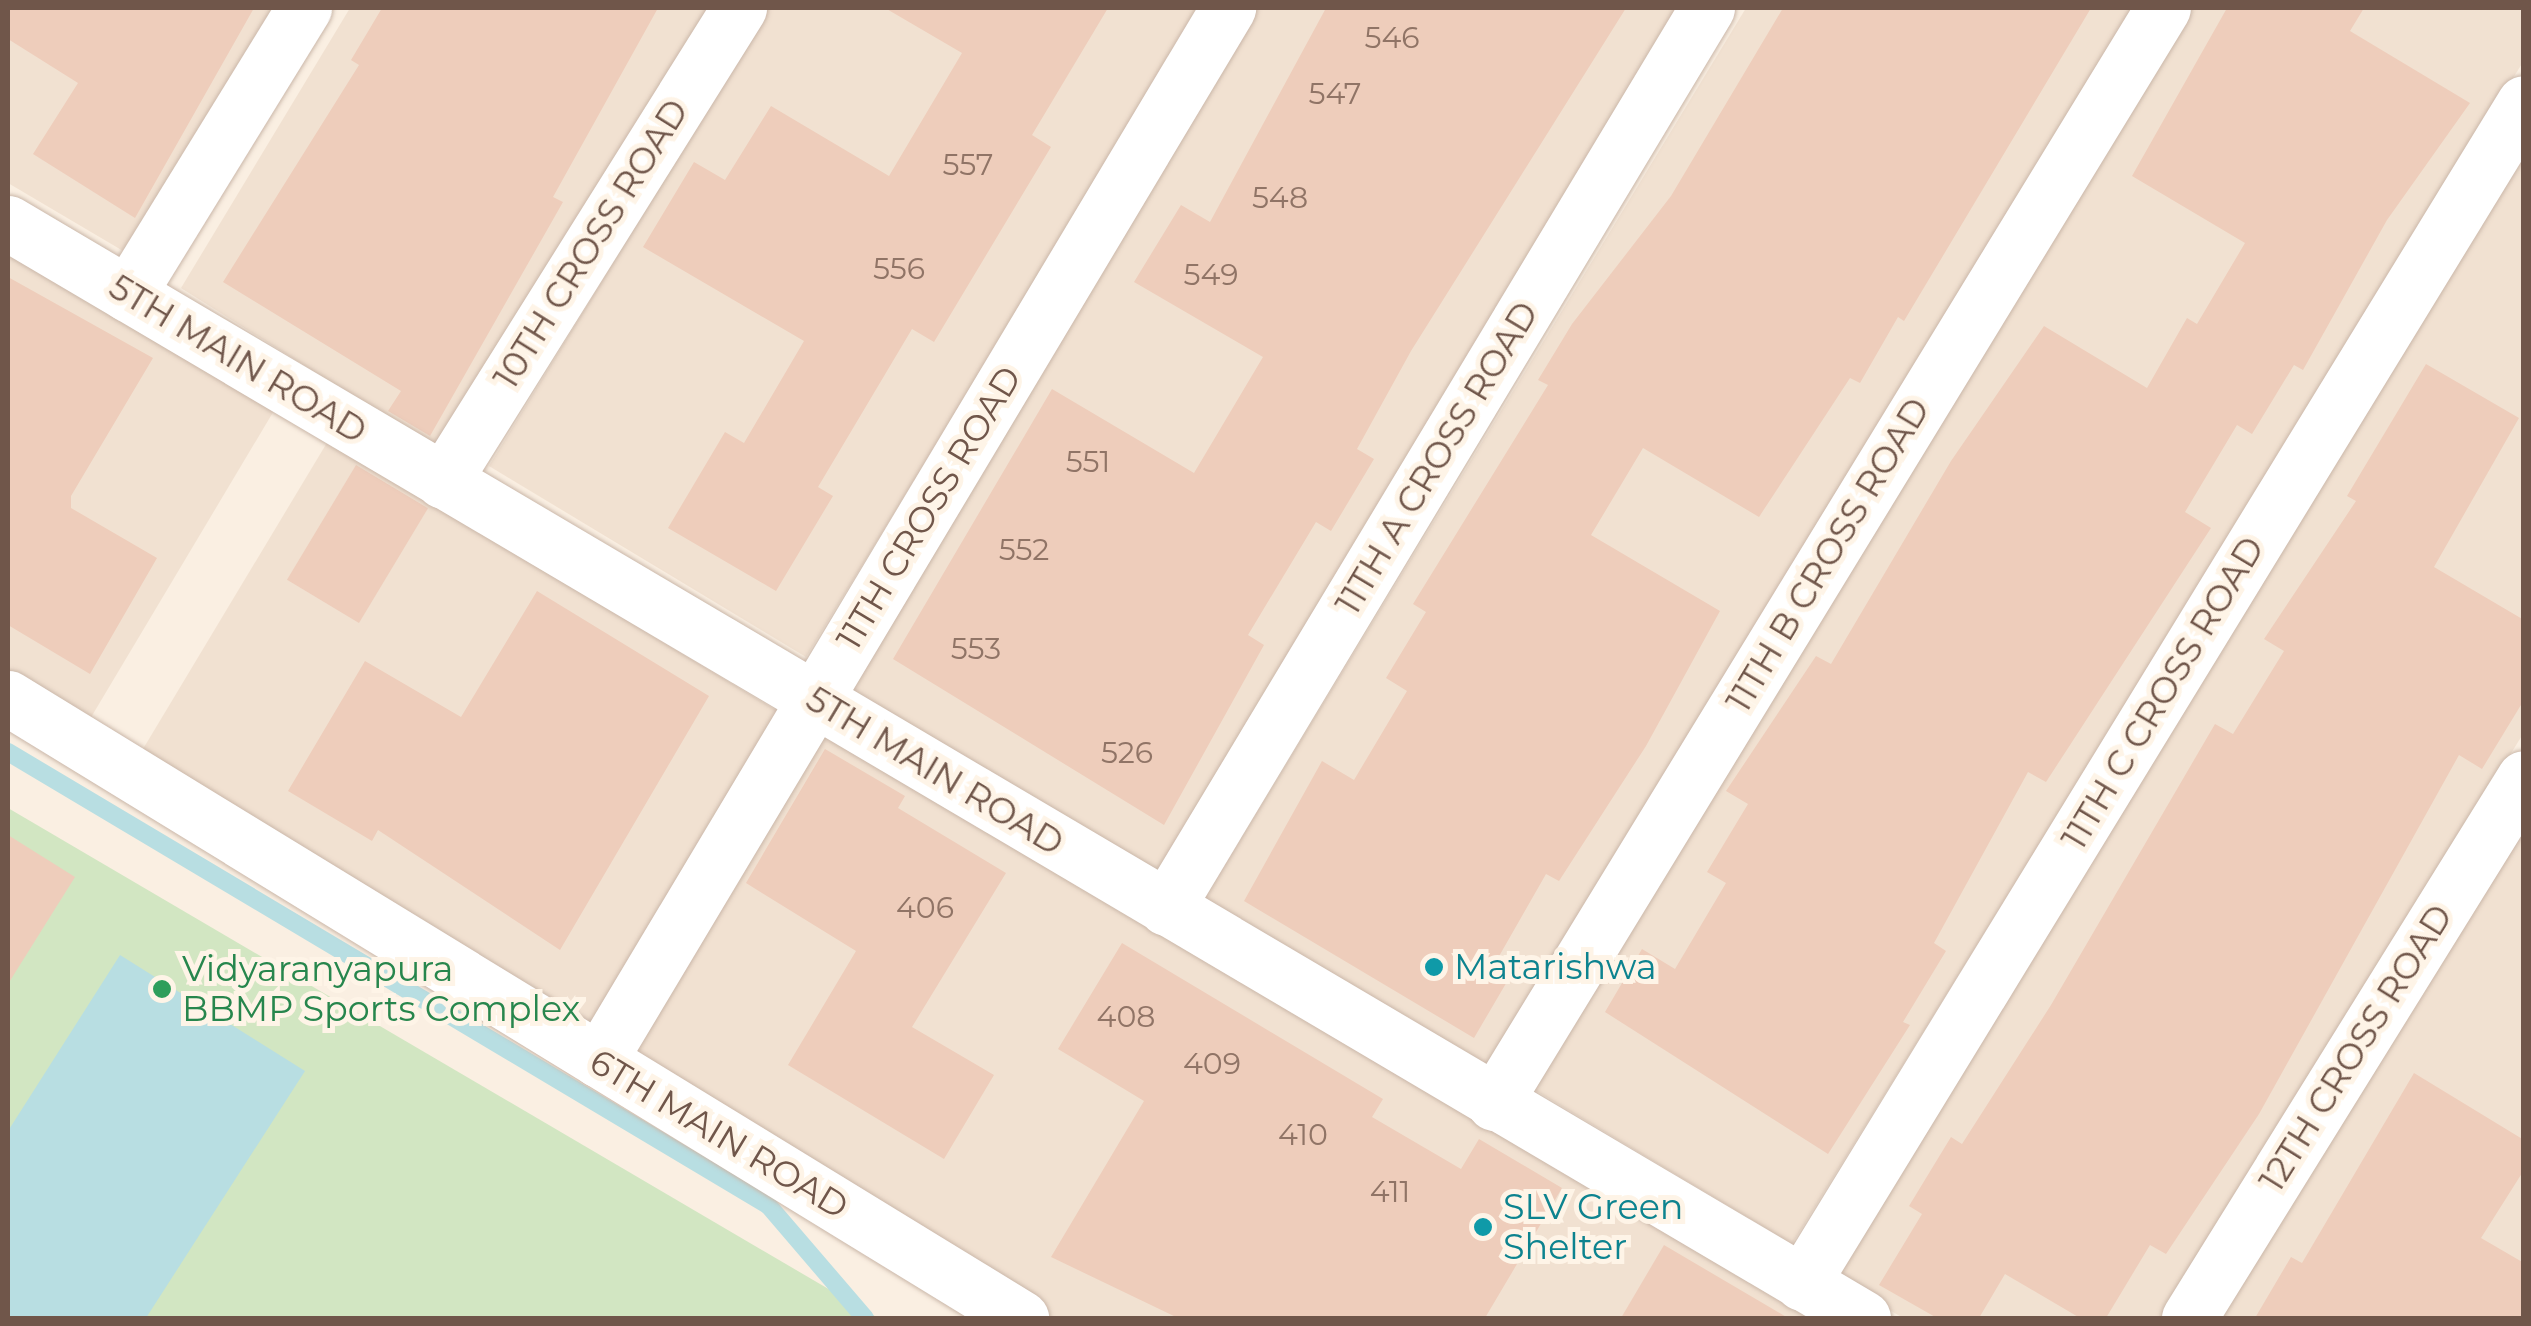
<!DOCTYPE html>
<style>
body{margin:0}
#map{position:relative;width:2531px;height:1326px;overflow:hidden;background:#faefe2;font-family:Montserrat,sans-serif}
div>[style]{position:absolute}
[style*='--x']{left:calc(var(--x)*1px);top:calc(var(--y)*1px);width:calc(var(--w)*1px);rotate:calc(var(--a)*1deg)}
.residential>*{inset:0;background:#f1e1d1;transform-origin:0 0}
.green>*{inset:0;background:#d2e6c2}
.water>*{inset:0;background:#b8dee2}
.stream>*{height:18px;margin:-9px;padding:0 9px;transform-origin:9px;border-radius:9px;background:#b8dee2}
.building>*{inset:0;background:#eecdbb;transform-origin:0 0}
.roads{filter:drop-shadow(0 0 2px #cab7a9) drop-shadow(0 0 2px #cab7a9)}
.minor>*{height:55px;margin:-27.5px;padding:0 27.5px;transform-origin:27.5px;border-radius:27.5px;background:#fff}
.dots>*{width:28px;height:28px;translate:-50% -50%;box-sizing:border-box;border:5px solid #fef4e7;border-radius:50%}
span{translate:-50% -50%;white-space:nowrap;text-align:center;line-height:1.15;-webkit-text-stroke:10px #fef4e7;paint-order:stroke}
.number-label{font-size:30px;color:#907466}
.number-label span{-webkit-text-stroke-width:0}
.street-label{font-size:35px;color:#70564a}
.culture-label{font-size:35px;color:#0d838f}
.left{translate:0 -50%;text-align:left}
.leisure-label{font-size:35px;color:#27864d}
.frame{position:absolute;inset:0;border:10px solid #70564a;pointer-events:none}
</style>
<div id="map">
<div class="residential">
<div style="clip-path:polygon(8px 8px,278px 8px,130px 255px,8px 183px)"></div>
<div style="clip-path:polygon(350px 8px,714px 8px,442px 452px,181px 288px)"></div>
<div style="clip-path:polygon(769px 8px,1203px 8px,806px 657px,489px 466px)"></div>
<div style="clip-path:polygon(1251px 8px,1685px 8px,1164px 877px,844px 687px)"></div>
<div style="clip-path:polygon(1746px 8px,2133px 8px,1489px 1068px,1205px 898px)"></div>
<div style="clip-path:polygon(2191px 8px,2523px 8px,2523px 62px,1792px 1244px,1528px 1086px)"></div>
<div style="clip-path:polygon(2523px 159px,2523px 734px,2160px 1318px,1903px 1318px,1830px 1274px)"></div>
<div style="clip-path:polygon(8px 251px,275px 409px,90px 719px,8px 670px)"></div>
<div style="left:328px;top:441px;width:525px;height:375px;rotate:31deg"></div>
<div style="clip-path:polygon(824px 730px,1808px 1318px,1054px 1318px,624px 1062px)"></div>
<div style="clip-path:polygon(2523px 821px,2523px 1318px,2220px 1318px)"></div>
</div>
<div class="green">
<div style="clip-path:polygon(8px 808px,878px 1318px,8px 1318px)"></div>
</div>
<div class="water">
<div style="clip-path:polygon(120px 955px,305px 1071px,146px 1318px,8px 1318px,8px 1131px)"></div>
</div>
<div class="stream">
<div style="--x:8;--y:752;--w:885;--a:30.8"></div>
<div style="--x:768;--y:1205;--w:149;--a:49.4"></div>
</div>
<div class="building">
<div style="clip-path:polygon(8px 8px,254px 8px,135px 218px,33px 154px,78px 83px,8px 39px)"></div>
<div style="clip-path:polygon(382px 8px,658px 8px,553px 197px,563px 202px,430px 436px,388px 411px,401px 391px,223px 282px,359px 65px,351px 60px)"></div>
<div style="clip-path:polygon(885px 8px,1108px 8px,1032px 135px,1051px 147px,934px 342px,912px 329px,818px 487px,833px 496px,776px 591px,668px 528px,725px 432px,744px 443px,804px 341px,643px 247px,694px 162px,725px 180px,771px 106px,889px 176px,962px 53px)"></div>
<div style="clip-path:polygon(1326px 8px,1626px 8px,1411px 351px,1357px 449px,1374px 459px,1331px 531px,1316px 522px,1248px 635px,1264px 645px,1164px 825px,893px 659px,1052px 389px,1194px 473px,1263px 357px,1134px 282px,1181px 205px,1210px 222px)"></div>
<div style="clip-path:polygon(1783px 8px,2091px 8px,1904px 321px,1898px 317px,1860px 383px,1850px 378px,1759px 517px,1643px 448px,1591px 535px,1720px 611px,1646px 746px,1559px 881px,1546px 874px,1498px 958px,1515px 968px,1474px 1038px,1244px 901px,1322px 761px,1354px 780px,1407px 691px,1386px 678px,1426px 612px,1413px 604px,1548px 385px,1538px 380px,1572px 324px,1671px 196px)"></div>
<div style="clip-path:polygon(2227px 8px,2364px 8px,2350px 31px,2470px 103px,2387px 220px,2303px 370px,2294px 365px,2252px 434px,2237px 425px,2185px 512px,2211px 528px,2046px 782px,2028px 772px,1934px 943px,1946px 951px,1903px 1022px,1910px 1025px,1828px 1154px,1605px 1012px,1642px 949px,1675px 969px,1726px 883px,1707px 872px,1748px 804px,1726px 791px,1816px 656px,1831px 664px,1951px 461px,2044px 326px,2147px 388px,2187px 318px,2197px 324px,2245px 243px,2132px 176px)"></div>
<div style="clip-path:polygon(8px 277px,153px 358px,71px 496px,71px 508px,157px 558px,90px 674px,8px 625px)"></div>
<div style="clip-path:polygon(2426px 364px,2519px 418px,2434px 567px,2524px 620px,2524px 700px,2482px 769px,2459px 755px,2259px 1114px,2166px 1254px,2150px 1245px,2106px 1318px,2080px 1318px,2005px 1274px,1979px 1318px,1937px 1318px,1879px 1285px,1922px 1214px,1909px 1206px,1951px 1137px,1962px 1144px,2051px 1005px,2215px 724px,2233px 734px,2284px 651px,2264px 639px,2356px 501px,2347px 496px)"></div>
<div style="left:356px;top:465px;width:84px;height:134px;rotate:31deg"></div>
<div style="clip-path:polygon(537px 591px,709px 696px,560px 950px,378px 830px,372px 841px,288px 791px,365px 661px,461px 717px)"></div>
<div style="clip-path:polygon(825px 749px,905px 796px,898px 808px,1006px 873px,912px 1027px,994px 1075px,944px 1159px,788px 1065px,856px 951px,746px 883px)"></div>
<div style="clip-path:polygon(8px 835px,75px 877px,8px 984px)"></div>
<div style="clip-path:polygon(1122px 943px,1383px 1099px,1372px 1117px,1461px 1169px,1479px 1139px,1562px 1188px,1485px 1318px,1178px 1318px,1051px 1257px,1144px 1101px,1058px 1049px)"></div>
<div style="clip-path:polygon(2414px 1073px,2524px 1140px,2524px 1170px,2481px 1238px,2524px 1263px,2524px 1318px,2255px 1318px,2291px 1257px,2302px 1263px)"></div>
<div style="clip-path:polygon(1664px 1245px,1788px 1318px,1621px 1318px)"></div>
</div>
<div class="roads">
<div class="minor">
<div style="--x:8;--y:223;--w:2154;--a:30.55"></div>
<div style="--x:128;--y:294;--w:336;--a:-58.4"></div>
<div style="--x:443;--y:481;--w:558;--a:-57.96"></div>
<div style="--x:8;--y:698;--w:1188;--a:31.47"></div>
<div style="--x:1166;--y:908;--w:1050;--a:-58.99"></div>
<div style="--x:599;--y:1060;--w:1226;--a:-59.12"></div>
<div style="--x:1494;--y:1103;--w:1283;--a:-58.58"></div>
<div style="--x:1802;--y:1283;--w:1383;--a:-58.54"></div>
<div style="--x:2189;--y:1318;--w:635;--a:-58.19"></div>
</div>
</div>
<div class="dots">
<div style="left:1434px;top:967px;background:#0f9aa8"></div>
<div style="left:162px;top:989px;background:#2e9e5b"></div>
<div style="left:1483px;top:1227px;background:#0f9aa8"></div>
</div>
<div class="number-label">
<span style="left:1392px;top:38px">546</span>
<span style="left:1335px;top:94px">547</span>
<span style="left:968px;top:165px">557</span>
<span style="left:1280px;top:198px">548</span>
<span style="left:899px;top:269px">556</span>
<span style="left:1211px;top:275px">549</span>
<span style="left:1088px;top:462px">551</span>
<span style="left:1024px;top:550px">552</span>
<span style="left:976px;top:649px">553</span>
<span style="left:1127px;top:753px">526</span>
<span style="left:925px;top:908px">406</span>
<span style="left:1126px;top:1017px">408</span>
<span style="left:1212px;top:1064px">409</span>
<span style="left:1303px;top:1135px">410</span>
<span style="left:1390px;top:1192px">411</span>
</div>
<div class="street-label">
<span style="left:591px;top:244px;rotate:-58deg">10TH CROSS ROAD</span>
<span style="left:238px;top:359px;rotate:31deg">5TH MAIN ROAD</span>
<span style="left:1437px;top:458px;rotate:-59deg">11TH A CROSS ROAD</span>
<span style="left:929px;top:508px;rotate:-59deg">11TH CROSS ROAD</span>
<span style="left:1828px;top:555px;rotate:-59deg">11TH B CROSS ROAD</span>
<span style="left:2163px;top:693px;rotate:-59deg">11TH C CROSS ROAD</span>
<span style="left:935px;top:771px;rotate:31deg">5TH MAIN ROAD</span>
<span style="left:2356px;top:1048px;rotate:-58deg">12TH CROSS ROAD</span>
<span style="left:719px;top:1134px;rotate:31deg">6TH MAIN ROAD</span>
</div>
<div class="culture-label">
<span class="left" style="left:1454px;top:967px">Matarishwa</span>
<span class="left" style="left:1503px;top:1227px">SLV Green<br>Shelter</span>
</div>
<div class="leisure-label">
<span class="left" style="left:182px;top:989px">Vidyaranyapura<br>BBMP Sports Complex</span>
</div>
<div class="frame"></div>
</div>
